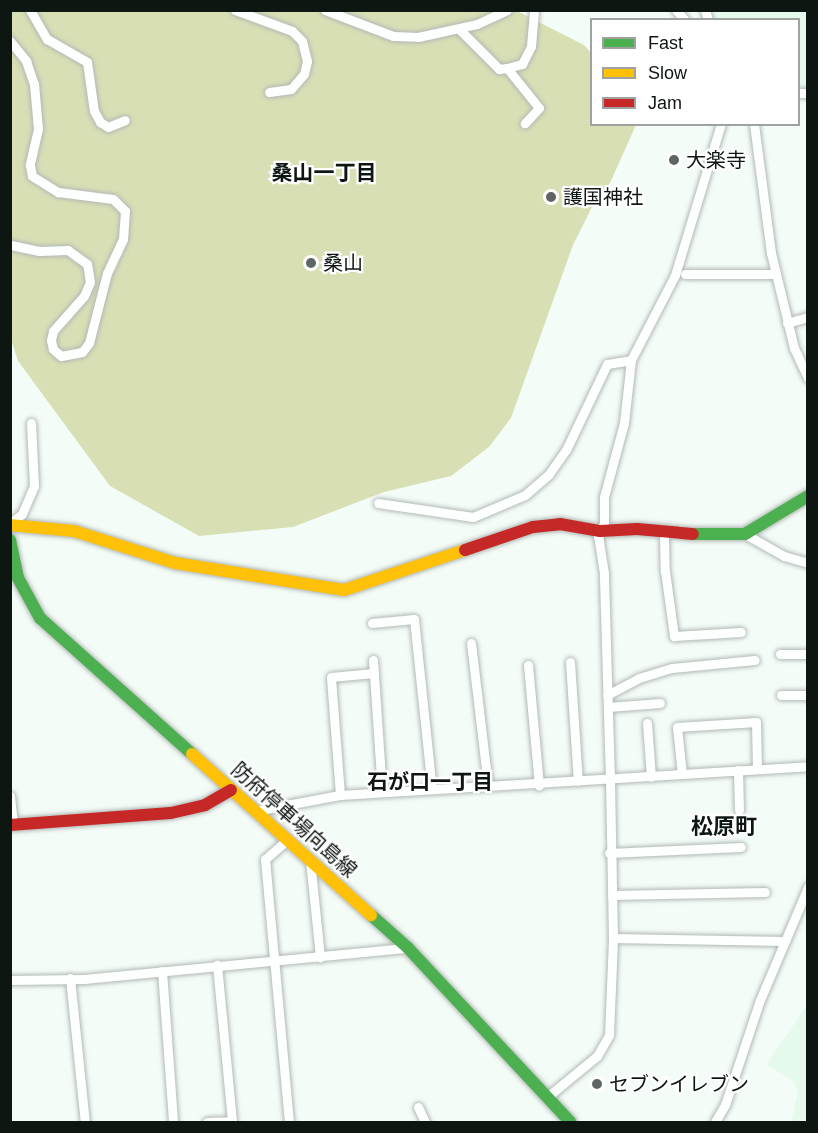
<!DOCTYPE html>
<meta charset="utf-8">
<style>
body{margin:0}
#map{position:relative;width:818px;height:1133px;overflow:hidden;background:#f4fcf7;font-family:Arial,"Noto Sans JP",sans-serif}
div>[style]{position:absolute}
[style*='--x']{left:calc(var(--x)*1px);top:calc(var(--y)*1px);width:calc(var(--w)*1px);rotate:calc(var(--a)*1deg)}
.built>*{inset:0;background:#e5faed}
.forest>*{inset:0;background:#d9dfb5}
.roads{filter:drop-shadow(0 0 2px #b2b9b5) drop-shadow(0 0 2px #b2b9b5)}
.street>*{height:9px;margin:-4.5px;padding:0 4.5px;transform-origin:4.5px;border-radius:4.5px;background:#fdfffe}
.fast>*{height:12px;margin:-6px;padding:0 6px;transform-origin:6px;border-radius:6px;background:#4caf50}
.slow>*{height:12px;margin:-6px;padding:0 6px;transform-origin:6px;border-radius:6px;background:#ffc107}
.jam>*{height:12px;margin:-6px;padding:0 6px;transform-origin:6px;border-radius:6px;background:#c62828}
.dots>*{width:16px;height:16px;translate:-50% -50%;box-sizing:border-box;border:3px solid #fff;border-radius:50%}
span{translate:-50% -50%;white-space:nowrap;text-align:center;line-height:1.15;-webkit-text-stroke:4.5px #fff;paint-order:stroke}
.poi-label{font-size:20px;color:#0e1612}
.left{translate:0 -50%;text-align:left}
.street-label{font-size:20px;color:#0e1612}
.neighbourhood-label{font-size:21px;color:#0e1612;font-weight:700}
.quarter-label{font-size:22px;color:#0e1612;font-weight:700}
.frame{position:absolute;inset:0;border:12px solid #0e1612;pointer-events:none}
.legend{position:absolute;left:590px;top:18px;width:210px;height:108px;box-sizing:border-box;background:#fff;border:2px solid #9fa2a0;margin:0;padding:8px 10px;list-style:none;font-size:18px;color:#0e1612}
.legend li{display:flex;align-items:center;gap:12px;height:30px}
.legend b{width:30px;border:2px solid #9fa2a0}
</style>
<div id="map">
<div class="built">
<div style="clip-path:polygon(705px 11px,807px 11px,807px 88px,799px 87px,798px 20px,708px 19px)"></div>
<div style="clip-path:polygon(807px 1005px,807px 1122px,791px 1122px,798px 1092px,793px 1081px,766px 1065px)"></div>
</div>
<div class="forest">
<div style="clip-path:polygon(11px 11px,517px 11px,584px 45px,591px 53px,592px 124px,636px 125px,610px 183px,592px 207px,573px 245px,511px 418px,489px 447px,451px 476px,384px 492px,293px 527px,199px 536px,110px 486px,18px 361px,11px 339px)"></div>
</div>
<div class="roads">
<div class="street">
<div style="--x:30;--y:10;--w:34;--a:60"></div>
<div style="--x:47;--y:39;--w:46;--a:29.9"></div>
<div style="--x:87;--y:62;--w:49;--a:81.9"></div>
<div style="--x:94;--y:111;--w:13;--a:61"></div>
<div style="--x:100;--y:122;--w:9;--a:32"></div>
<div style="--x:108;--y:127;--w:18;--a:-22"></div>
<div style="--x:235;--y:10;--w:61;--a:20.2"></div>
<div style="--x:292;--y:31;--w:14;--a:45"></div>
<div style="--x:302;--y:41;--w:21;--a:76"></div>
<div style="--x:307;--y:61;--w:13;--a:103"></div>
<div style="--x:304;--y:74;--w:20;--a:131"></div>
<div style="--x:291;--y:89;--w:22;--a:172"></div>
<div style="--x:325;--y:10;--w:73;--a:20.9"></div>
<div style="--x:393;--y:36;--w:25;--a:2"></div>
<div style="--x:418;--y:37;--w:60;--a:-12.4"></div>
<div style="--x:477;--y:24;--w:33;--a:-25"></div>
<div style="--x:676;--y:10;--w:13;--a:48"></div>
<div style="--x:705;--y:10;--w:10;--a:73"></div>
<div style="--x:459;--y:29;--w:57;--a:45"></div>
<div style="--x:499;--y:69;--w:8;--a:-7"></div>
<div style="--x:507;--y:68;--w:16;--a:-15"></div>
<div style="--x:522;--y:64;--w:20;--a:-63"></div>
<div style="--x:531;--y:46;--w:36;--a:-85"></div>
<div style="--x:10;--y:41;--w:26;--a:51"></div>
<div style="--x:26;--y:61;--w:24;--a:71"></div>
<div style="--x:34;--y:84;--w:45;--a:84.9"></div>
<div style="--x:38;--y:129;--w:37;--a:103"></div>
<div style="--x:30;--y:165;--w:11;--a:80"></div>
<div style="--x:32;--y:176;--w:31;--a:32"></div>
<div style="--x:58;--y:192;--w:55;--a:7.3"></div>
<div style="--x:113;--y:199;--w:17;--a:45"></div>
<div style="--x:125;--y:211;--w:28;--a:94"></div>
<div style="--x:123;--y:239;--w:38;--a:115"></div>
<div style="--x:107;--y:273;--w:72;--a:104.4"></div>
<div style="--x:89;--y:343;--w:11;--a:128"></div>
<div style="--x:82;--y:352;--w:21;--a:169"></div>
<div style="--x:61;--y:356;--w:11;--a:-139"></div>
<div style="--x:53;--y:349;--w:9;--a:-103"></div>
<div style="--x:51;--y:340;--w:9;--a:-77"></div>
<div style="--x:53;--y:331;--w:47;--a:-48.5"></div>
<div style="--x:84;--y:296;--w:15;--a:-67"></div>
<div style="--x:90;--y:282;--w:18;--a:-99"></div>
<div style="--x:87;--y:264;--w:24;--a:-144"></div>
<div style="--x:68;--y:250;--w:29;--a:178"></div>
<div style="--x:39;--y:251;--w:30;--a:-168"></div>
<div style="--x:507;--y:68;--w:51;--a:51.3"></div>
<div style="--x:539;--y:108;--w:21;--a:133"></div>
<div style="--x:798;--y:93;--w:10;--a:0"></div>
<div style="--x:754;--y:124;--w:130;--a:82.5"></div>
<div style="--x:771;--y:253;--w:98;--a:76.4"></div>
<div style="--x:794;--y:348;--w:33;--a:65"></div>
<div style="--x:685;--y:274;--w:91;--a:0"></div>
<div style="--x:787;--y:323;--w:22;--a:-16"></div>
<div style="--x:378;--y:503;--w:96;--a:8.4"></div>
<div style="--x:473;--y:517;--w:56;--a:-22.9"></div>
<div style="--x:525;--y:495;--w:32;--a:-41"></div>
<div style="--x:549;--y:474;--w:29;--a:-55"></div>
<div style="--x:566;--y:450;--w:95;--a:-64.5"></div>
<div style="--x:607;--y:364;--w:24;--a:-9"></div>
<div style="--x:10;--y:523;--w:15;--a:-37"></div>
<div style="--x:22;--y:514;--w:30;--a:-67"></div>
<div style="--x:34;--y:486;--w:63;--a:-92.7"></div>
<div style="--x:664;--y:532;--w:39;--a:89"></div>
<div style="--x:665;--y:571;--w:66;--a:82.1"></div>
<div style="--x:674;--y:636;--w:67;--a:-3.4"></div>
<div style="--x:745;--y:534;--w:45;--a:29.4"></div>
<div style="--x:784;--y:556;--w:25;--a:16"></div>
<div style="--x:372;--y:623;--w:42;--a:-5.4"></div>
<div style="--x:414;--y:619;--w:171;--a:84"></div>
<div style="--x:471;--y:643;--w:144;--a:83.2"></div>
<div style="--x:780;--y:654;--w:28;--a:0"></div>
<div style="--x:373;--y:660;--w:132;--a:86.1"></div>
<div style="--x:570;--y:662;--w:119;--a:86.2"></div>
<div style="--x:528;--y:665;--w:121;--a:84.8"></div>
<div style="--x:607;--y:695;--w:36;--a:-28"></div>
<div style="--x:639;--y:678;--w:34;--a:-17"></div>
<div style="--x:672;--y:668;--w:83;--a:-5.5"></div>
<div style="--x:781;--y:695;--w:27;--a:0"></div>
<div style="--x:608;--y:707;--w:52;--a:-4.4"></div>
<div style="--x:647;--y:723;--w:54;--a:85.8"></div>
<div style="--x:738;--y:770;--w:40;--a:88.6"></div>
<div style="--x:682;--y:774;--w:47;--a:-96.1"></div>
<div style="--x:677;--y:727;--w:79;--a:-3.6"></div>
<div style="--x:756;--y:722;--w:46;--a:88.8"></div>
<div style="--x:340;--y:795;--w:118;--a:-94.4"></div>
<div style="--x:331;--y:677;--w:43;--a:-5.3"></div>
<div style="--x:10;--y:796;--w:28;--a:84"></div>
<div style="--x:255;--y:811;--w:86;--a:-10.7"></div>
<div style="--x:340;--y:795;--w:469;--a:-3.5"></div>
<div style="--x:287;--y:840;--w:29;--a:139"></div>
<div style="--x:265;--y:859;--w:264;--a:84.8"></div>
<div style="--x:609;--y:853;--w:132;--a:-2.6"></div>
<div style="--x:310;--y:860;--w:98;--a:84.1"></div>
<div style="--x:612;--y:895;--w:153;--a:-1.1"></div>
<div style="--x:613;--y:938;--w:171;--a:1"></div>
<div style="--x:162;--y:971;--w:151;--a:85.8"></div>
<div style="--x:70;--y:978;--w:145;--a:84.1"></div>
<div style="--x:10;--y:980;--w:74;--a:-0.8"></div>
<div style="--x:84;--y:979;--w:325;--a:-5.5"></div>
<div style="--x:546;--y:1098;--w:66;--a:-39.5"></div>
<div style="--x:597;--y:1056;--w:24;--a:-60"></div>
<div style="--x:609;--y:1035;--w:97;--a:-87.6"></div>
<div style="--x:613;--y:938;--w:158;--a:-91.1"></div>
<div style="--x:610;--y:780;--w:207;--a:-91.7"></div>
<div style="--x:604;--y:573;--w:36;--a:-99"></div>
<div style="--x:598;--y:537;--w:15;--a:-67"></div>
<div style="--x:604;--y:523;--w:26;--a:-90"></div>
<div style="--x:604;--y:497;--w:77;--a:-74.9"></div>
<div style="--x:624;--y:423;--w:63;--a:-83.7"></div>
<div style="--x:631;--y:360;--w:96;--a:-62.6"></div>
<div style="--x:675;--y:275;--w:158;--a:-73.1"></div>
<div style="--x:418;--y:1107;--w:17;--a:65"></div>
<div style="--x:207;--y:1122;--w:25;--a:-2"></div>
<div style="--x:232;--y:1121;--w:157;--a:-95.5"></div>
<div style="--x:715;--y:1122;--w:20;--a:-60"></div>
<div style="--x:725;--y:1105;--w:111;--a:-71.6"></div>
<div style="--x:760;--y:1000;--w:123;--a:-67"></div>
</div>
<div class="fast">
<div style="--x:693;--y:534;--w:52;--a:0"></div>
<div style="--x:745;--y:534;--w:74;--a:-31.1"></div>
<div style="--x:10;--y:540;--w:39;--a:78"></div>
<div style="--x:18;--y:578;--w:46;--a:61.2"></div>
<div style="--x:40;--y:618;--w:204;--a:41.8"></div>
<div style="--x:371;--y:915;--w:50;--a:41.7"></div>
<div style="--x:408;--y:948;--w:238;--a:47"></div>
</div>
<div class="slow">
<div style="--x:10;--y:525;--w:64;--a:5.4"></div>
<div style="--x:74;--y:531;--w:106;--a:17.6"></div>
<div style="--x:175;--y:563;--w:171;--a:9.1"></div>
<div style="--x:344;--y:590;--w:127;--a:-18.3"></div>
<div style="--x:192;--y:754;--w:241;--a:42"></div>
</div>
<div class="jam">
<div style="--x:465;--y:550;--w:72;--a:-18.7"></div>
<div style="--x:533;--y:527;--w:27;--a:-6"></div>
<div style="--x:560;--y:524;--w:41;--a:9.9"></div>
<div style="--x:600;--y:531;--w:37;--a:-3"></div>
<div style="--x:637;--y:529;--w:56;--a:5.1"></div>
<div style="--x:10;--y:825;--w:161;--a:-4.3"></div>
<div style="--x:171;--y:813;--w:35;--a:-13"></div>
<div style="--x:205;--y:805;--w:30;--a:-30"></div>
</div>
</div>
<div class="dots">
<div style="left:674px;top:160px;background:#5e6662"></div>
<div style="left:551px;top:197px;background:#5e6662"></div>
<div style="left:311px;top:263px;background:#5e6662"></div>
<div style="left:597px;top:1084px;background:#5e6662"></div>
</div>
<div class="poi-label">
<span class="left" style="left:686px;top:160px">大楽寺</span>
<span class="left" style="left:563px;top:197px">護国神社</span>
<span class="left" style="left:323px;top:263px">桑山</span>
<span class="left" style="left:609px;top:1084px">セブンイレブン</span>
</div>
<div class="street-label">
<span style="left:294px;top:820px;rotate:42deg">防府停車場向島線</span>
</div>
<div class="neighbourhood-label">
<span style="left:324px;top:173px">桑山一丁目</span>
<span style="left:430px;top:782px">石が口一丁目</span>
</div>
<div class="quarter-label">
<span style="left:724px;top:827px">松原町</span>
</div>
<div class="frame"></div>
<ul class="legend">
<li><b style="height:8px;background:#4caf50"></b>Fast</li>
<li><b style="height:8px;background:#ffc107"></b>Slow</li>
<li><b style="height:8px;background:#c62828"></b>Jam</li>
</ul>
</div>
